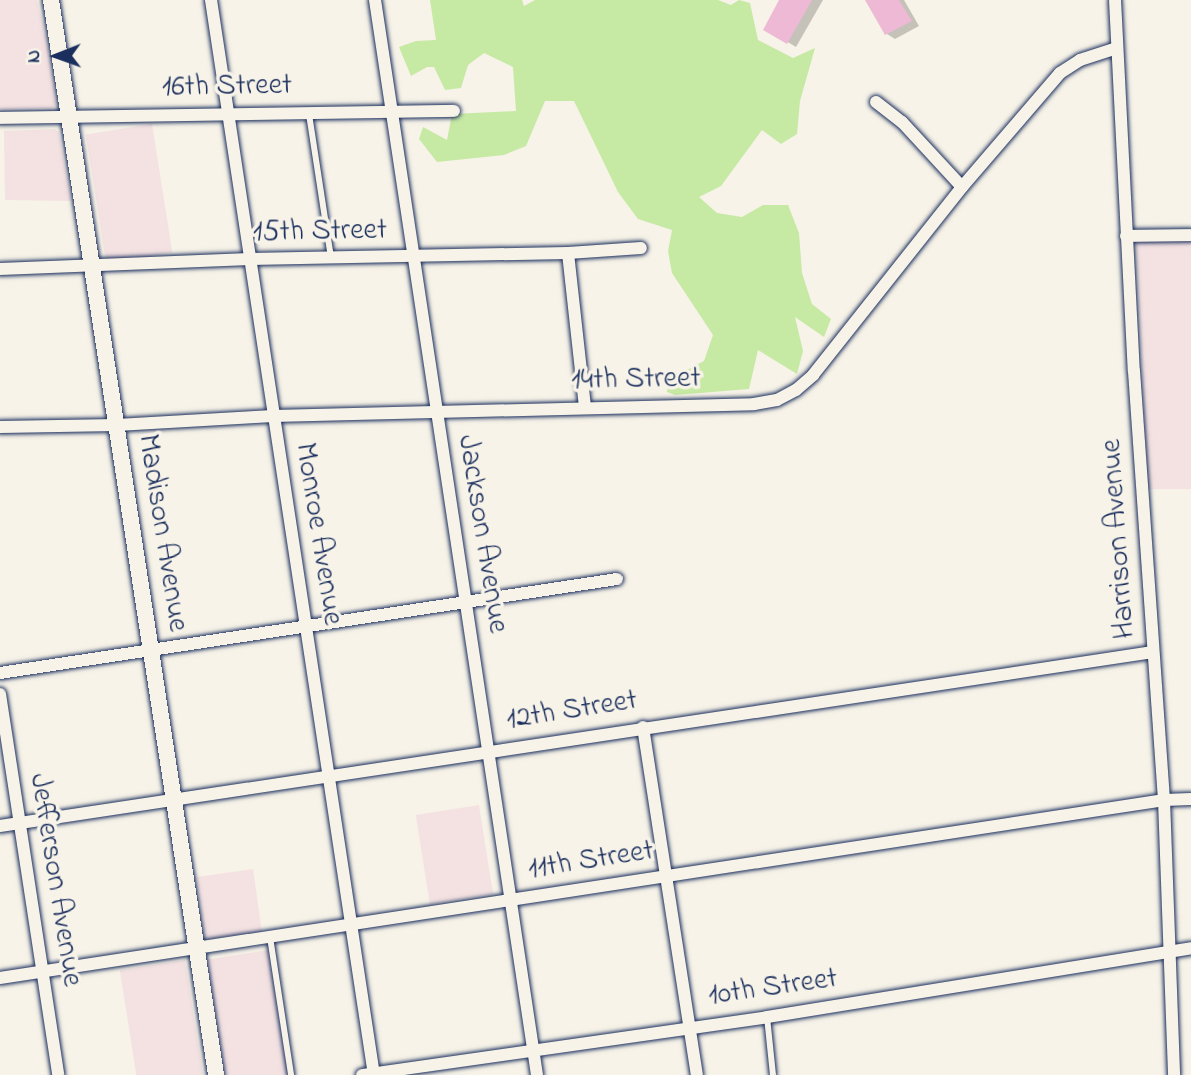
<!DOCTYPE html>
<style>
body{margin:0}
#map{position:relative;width:1191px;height:1075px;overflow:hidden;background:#f7f3e8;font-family:"Indie Flower",sans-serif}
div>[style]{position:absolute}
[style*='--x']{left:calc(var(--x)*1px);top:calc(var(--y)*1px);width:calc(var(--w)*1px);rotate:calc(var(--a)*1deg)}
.built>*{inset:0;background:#f4e2e2;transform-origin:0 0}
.green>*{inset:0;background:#c6e9a3}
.shadow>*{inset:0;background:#0003}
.building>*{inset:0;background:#edb9d5}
.roads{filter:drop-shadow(0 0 2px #1b2f5e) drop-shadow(0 0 2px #1b2f5e)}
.lane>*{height:6px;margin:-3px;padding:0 3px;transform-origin:3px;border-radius:3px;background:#f7f3e8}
.street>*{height:12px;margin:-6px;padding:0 6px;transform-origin:6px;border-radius:6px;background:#f7f3e8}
.secondary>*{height:16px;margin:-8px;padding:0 8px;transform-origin:8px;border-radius:8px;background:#f7f3e8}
span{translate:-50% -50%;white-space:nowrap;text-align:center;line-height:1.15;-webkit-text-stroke:7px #f7f3e8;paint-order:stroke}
.street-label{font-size:30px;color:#1b2f5e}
.north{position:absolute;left:21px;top:21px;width:70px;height:70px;-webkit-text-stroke:5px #f7f3e8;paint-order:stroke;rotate:269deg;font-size:19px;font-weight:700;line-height:28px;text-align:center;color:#1b2f5e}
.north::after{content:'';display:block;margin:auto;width:24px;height:32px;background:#1b2f5e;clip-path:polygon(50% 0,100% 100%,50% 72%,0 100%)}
</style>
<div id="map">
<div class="built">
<div style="clip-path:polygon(0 0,37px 0,46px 37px,56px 105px,52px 108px,0 109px)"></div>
<div style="left:152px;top:124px;width:130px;height:67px;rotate:81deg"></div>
<div style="clip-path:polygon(55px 129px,59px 133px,71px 201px,5px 200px,4px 131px)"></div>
<div style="clip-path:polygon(1191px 235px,1191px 489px,1148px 489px,1136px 236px)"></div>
<div style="left:479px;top:805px;width:90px;height:64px;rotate:81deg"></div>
<div style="left:253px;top:869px;width:63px;height:57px;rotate:82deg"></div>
<div style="left:268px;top:950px;width:126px;height:61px;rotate:81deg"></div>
<div style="left:185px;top:960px;width:117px;height:66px;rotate:81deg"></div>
</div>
<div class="green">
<div style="clip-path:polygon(430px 0,522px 0,524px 6px,535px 0,718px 0,731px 5px,739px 0,750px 3px,758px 40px,793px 58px,815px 48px,800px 101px,797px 134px,781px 144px,762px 130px,721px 186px,699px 197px,717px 213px,742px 217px,763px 205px,788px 205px,799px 233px,802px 273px,812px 304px,831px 319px,824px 337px,795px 317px,803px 351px,797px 374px,758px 350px,749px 389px,675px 395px,667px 392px,668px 380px,704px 361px,713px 335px,672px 273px,668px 251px,672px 230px,638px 219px,618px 192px,574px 101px,545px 101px,526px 146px,504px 155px,437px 162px,419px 139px,423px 127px,447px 140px,452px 114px,516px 111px,513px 67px,484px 53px,468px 65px,461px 88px,445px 90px,434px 67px,427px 67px,411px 76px,399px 47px,416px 41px,436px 40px)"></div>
</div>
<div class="shadow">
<div style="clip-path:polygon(781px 0,823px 0,796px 47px,766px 29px)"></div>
<div style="clip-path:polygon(867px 0,904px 0,919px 26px,895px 39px,887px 34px)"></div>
</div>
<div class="building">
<div style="clip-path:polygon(779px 0,812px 0,787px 44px,763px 30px)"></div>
<div style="clip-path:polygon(865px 0,899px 0,912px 21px,885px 35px)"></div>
</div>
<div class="roads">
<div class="lane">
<div style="--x:309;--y:114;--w:146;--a:81.3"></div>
<div style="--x:270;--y:937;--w:140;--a:81.3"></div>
<div style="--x:767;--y:1017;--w:58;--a:84.1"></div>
</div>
<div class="street">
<div style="--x:211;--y:0;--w:1087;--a:81.38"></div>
<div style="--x:375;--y:0;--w:1087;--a:81.43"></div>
<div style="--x:1115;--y:0;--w:371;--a:87.1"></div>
<div style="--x:1134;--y:371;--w:430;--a:86"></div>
<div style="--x:1164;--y:800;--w:275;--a:87.9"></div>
<div style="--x:876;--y:102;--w:33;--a:38"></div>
<div style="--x:902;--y:122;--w:88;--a:47.3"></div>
<div style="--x:0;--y:118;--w:454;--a:-0.9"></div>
<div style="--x:1126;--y:236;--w:65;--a:-0.9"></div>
<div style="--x:568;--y:253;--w:155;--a:83.7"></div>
<div style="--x:0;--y:269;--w:250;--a:-2.3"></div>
<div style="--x:250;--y:259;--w:318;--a:-1.1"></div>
<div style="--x:568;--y:253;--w:73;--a:-3.9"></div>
<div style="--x:0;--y:427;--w:117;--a:-1"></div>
<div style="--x:117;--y:425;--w:156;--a:-3.3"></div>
<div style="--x:273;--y:416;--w:481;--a:-1.4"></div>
<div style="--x:754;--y:404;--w:23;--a:-10"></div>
<div style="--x:777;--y:400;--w:21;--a:-28"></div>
<div style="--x:796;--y:390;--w:23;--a:-41"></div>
<div style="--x:813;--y:375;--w:240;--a:-51.6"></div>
<div style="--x:962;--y:187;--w:150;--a:-49.3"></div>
<div style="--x:1060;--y:73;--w:24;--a:-33"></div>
<div style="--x:1080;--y:60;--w:38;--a:-18"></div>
<div style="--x:0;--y:673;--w:624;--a:-8.66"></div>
<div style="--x:0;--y:694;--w:385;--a:81.3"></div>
<div style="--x:643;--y:727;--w:352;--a:81.2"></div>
<div style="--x:0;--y:826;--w:1166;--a:-8.58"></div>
<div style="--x:0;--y:978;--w:1178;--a:-8.69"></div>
<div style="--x:1164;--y:800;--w:27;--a:-2"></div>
<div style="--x:362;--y:1075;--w:409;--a:-8.1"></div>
<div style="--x:767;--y:1017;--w:430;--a:-9.2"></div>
</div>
<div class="secondary">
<div style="--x:51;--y:0;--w:1088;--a:81.27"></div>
</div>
</div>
<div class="street-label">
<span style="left:227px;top:87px;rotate:-1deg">16th Street</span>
<span style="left:320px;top:232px;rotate:-1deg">15th Street</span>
<span style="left:636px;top:380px;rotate:-1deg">14th Street</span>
<span style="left:162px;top:533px;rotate:81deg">Madison Avenue</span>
<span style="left:318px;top:534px;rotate:81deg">Monroe Avenue</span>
<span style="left:482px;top:534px;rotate:81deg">Jackson Avenue</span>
<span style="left:1119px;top:539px;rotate:-94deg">Harrison Avenue</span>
<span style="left:572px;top:711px;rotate:-9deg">12th Street</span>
<span style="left:591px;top:861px;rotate:-9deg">11th Street</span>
<span style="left:55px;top:880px;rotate:81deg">Jefferson Avenue</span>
<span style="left:773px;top:988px;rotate:-8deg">10th Street</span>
</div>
<div class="north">N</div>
</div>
